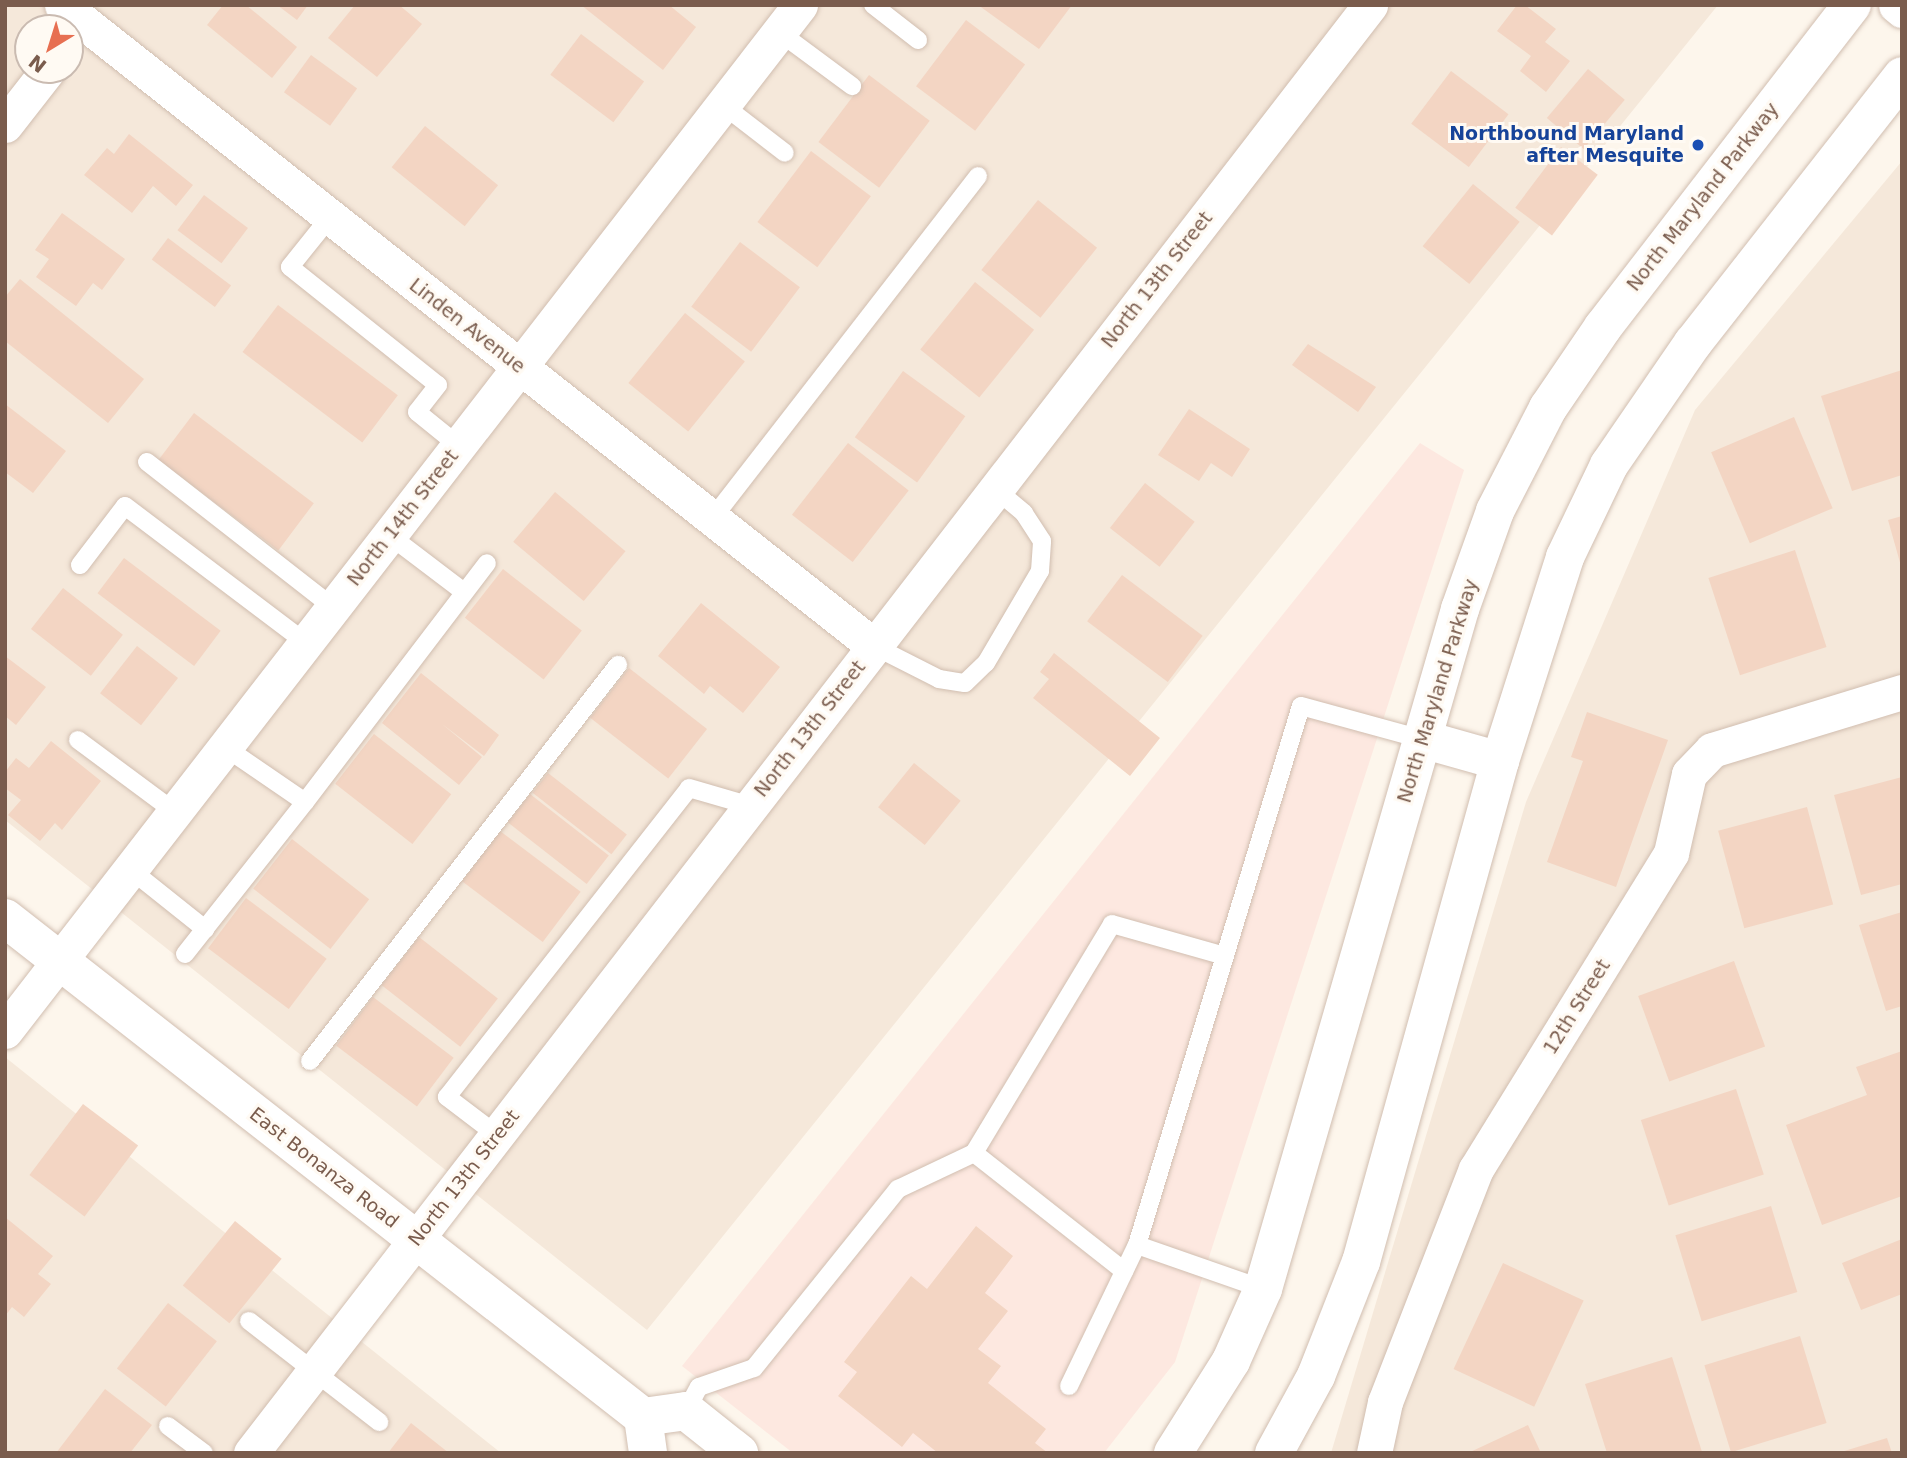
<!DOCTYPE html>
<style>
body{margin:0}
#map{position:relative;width:1907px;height:1458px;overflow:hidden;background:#fdf6ec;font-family:"DejaVu Sans",sans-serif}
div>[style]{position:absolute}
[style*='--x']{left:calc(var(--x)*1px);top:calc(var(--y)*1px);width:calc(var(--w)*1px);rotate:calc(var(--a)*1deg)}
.residential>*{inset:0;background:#f5e8da}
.commercial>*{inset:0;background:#fde8e0}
.building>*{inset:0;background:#f3d5c3;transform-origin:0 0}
.roads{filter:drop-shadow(0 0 2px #d1beb0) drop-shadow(0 0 2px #d1beb0)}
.service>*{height:18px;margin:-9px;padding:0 9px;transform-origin:9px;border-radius:9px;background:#fff}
.minor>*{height:35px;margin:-17.5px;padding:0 17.5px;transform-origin:17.5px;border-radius:17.5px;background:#fff}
.secondary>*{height:38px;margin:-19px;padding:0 19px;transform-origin:19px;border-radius:19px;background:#fff}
.dots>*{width:19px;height:19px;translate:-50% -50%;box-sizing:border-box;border:4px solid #fffaf3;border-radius:50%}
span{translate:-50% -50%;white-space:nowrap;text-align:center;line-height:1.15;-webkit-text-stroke:6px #fffaf3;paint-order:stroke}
.transit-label{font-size:19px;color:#164399;font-weight:700}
.right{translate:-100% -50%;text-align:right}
.street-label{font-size:19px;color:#7a5c4d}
.frame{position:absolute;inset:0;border:7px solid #7a5c4d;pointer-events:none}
.north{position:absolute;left:14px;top:14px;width:70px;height:70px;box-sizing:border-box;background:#fffaf3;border:2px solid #cabbb1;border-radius:50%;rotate:218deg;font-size:19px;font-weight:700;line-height:28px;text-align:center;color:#7a5c4d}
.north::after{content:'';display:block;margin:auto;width:24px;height:32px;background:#e76f51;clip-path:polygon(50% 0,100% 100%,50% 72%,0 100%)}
</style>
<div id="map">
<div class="residential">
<div style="clip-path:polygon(evenodd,5px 5px,1718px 5px,647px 1330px,5px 820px,5px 5px,28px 28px,70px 28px,70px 70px,28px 70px,28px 28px)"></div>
<div style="clip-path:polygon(1902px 161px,1902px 1453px,1331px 1453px,1526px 802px,1695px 410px)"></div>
<div style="clip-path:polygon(5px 1057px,501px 1453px,5px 1453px)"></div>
</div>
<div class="commercial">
<div style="clip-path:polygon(1420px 443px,1464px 470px,1175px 1362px,1104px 1453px,793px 1453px,682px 1366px)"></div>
</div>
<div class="building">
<div style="clip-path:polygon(223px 5px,246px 5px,297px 47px,272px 78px,207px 25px)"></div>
<div style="clip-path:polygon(277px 5px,308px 5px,297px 20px)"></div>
<div style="clip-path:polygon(355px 5px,399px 5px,422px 24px,377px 77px,328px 38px)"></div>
<div style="clip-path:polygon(581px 5px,669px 5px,696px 27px,663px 70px)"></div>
<div style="clip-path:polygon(978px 5px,1072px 5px,1039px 49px)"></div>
<div style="clip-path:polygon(1517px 5px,1525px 5px,1556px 29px,1545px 42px,1570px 61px,1546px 92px,1520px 71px,1531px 56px,1497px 31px)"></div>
<div style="left:966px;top:20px;width:74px;height:83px;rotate:37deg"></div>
<div style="left:581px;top:34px;width:79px;height:51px;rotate:37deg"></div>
<div style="left:311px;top:55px;width:57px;height:46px;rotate:36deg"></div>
<div style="left:1588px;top:69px;width:48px;height:64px;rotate:40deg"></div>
<div style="left:1451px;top:71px;width:72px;height:66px;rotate:37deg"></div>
<div style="left:869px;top:75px;width:76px;height:84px;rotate:37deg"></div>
<div style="left:425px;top:126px;width:94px;height:53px;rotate:39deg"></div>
<div style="clip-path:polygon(129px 134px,193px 185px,176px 206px,153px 186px,132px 213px,84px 175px,107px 148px,114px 154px)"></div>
<div style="left:1561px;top:147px;width:46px;height:76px;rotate:37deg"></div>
<div style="left:811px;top:151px;width:75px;height:89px;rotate:37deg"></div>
<div style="left:1473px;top:184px;width:60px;height:80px;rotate:39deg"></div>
<div style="left:204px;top:195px;width:55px;height:44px;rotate:37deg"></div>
<div style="left:1038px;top:200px;width:76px;height:90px;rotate:39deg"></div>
<div style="clip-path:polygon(62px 213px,125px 259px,102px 290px,93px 283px,76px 306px,36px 277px,49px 259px,35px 250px)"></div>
<div style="left:168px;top:238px;width:79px;height:27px;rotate:37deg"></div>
<div style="left:740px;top:242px;width:75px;height:81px;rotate:37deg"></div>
<div style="clip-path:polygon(20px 279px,144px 379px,108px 423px,5px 341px,5px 297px)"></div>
<div style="left:975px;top:282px;width:76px;height:87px;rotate:39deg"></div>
<div style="left:278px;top:305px;width:150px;height:59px;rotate:37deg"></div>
<div style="left:685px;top:313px;width:77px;height:90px;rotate:39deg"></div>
<div style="clip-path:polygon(1308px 344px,1376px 387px,1358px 412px,1292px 365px)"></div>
<div style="clip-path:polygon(1902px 370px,1902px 475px,1852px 491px,1821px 396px)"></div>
<div style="left:903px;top:371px;width:77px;height:82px;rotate:36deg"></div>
<div style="clip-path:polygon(5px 404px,66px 451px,33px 493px,5px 472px)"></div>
<div style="clip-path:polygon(1189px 409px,1250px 449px,1232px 477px,1211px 463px,1199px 481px,1158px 455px)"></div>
<div style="left:194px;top:413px;width:150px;height:59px;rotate:37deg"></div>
<div style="left:1794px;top:417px;width:99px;height:90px;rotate:67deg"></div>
<div style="left:848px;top:443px;width:77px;height:91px;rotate:38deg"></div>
<div style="left:1145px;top:483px;width:63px;height:57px;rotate:38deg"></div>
<div style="left:555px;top:492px;width:92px;height:65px;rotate:40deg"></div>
<div style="clip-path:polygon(1902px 516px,1902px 566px,1901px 566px,1888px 520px)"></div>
<div style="left:1795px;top:550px;width:102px;height:91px;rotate:72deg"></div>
<div style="left:124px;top:558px;width:121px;height:44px;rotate:37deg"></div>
<div style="left:503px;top:569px;width:100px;height:62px;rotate:38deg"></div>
<div style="left:1122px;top:575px;width:101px;height:58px;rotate:37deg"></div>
<div style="left:63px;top:588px;width:76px;height:52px;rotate:38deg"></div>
<div style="clip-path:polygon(701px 603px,780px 667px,743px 713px,710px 686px,704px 694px,658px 656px)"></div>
<div style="left:137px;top:646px;width:52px;height:60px;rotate:38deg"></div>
<div style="clip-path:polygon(1054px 653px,1160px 738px,1130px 776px,1033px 698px,1049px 679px,1040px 672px)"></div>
<div style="clip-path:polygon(5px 656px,46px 687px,16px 725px,5px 716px)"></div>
<div style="left:629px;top:668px;width:99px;height:63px;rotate:38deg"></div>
<div style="clip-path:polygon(421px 673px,499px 735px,484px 756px,442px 724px,482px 757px,459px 785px,382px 723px)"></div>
<div style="clip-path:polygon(1587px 712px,1668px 740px,1616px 887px,1547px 862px,1583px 761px,1571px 757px)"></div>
<div style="left:374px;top:734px;width:98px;height:63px;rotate:38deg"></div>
<div style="clip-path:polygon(51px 741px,101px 781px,62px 830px,55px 823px,40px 841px,8px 815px,21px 800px,5px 788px,5px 772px,16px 758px,29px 768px)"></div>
<div style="left:914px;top:763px;width:60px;height:57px;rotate:39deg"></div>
<div style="left:548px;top:773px;width:100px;height:25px;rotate:38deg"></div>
<div style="clip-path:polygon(1902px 777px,1902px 884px,1861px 895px,1834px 795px)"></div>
<div style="left:530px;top:794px;width:100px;height:36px;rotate:38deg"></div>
<div style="left:1807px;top:807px;width:101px;height:92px;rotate:75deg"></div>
<div style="left:500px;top:831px;width:101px;height:63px;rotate:37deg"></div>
<div style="left:292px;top:839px;width:98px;height:63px;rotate:38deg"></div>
<div style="left:246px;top:898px;width:101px;height:63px;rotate:37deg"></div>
<div style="clip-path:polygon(1902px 912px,1902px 1006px,1886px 1011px,1859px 925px)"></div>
<div style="left:419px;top:937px;width:100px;height:61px;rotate:38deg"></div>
<div style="left:1734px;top:961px;width:91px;height:102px;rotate:70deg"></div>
<div style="left:373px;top:997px;width:101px;height:61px;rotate:37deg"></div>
<div style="clip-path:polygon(1902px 1051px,1902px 1196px,1822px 1225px,1786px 1125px,1867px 1095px,1856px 1067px)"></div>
<div style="left:1736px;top:1089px;width:90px;height:100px;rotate:72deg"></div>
<div style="left:83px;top:1104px;width:69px;height:89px;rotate:37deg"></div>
<div style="left:1771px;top:1206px;width:90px;height:100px;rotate:73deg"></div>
<div style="clip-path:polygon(5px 1217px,53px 1256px,38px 1274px,51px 1284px,24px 1317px,12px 1307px,5px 1316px)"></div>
<div style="left:235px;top:1221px;width:60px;height:83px;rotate:39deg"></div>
<div style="clip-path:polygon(976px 1226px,1013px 1256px,985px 1293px,1008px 1311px,978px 1349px,1001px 1366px,988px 1383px,1046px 1429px,1035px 1443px,1048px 1453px,938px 1453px,913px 1433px,902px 1447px,838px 1396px,857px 1372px,844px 1362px,911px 1276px,927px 1289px)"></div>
<div style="clip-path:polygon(1902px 1239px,1902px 1294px,1861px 1310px,1842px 1263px)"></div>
<div style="left:1503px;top:1263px;width:89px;height:117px;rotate:25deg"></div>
<div style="left:168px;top:1303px;width:62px;height:83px;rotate:38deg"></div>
<div style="left:1800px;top:1336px;width:91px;height:100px;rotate:73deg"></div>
<div style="clip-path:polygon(1672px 1357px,1702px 1452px,1607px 1453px,1585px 1384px)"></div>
<div style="clip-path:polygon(105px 1389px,152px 1425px,130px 1453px,56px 1453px)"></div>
<div style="clip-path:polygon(411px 1423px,449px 1453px,388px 1453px)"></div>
<div style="clip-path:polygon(1528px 1425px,1541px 1453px,1468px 1453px)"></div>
<div style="clip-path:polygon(1887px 1438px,1892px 1453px,1841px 1453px,1841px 1452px)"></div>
</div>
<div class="roads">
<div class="service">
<div style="--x:873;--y:5;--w:57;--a:37.9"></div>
<div style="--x:779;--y:32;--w:91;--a:36.5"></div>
<div style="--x:723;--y:105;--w:78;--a:37.7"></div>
<div style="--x:330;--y:217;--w:64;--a:128.7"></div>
<div style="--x:290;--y:267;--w:189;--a:38.6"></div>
<div style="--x:438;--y:385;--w:34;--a:128"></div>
<div style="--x:417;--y:412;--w:54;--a:39"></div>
<div style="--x:147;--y:462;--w:237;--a:38"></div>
<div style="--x:712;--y:519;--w:434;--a:-52.2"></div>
<div style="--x:389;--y:535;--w:94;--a:37.2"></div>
<div style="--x:80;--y:565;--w:74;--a:-52.7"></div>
<div style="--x:125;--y:506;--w:227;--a:37.1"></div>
<div style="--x:874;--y:646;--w:73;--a:26.9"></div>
<div style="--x:939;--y:679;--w:26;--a:9"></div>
<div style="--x:965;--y:683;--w:29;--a:-44"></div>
<div style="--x:986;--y:663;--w:107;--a:-59.6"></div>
<div style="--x:1040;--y:571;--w:30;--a:-86"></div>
<div style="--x:1042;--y:541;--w:33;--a:-123"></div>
<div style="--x:1024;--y:513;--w:38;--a:-140"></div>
<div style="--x:78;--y:740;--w:121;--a:36.6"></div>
<div style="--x:305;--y:802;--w:300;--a:-52.7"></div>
<div style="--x:131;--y:870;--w:95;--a:38.6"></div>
<div style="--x:185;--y:954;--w:194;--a:-51.7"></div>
<div style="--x:305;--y:802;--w:96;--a:-145.6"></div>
<div style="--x:310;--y:1061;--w:502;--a:-52.13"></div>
<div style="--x:497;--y:1135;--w:63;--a:-142.8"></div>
<div style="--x:447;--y:1097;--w:392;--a:-51.9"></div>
<div style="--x:689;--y:788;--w:65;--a:16.2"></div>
<div style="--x:974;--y:1153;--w:191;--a:38.2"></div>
<div style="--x:1137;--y:1245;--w:563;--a:-73.08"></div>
<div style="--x:1301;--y:706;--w:125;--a:15.3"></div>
<div style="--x:249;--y:1321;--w:165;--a:37.8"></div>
<div style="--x:1069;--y:1386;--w:157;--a:-64.3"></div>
<div style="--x:1137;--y:1245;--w:133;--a:19.2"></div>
<div style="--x:686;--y:1411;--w:27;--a:-62"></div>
<div style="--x:699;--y:1387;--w:58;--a:-19.1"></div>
<div style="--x:754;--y:1368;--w:230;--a:-51.2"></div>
<div style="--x:898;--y:1189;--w:84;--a:-25.3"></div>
<div style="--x:974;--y:1153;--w:267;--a:-58.9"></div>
<div style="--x:1112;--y:924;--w:117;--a:15.8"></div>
<div style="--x:168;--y:1426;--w:45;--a:36.9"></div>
</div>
<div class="minor">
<div style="--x:62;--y:5;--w:1035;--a:38.29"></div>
<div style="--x:1896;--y:5;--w:8;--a:40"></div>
<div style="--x:5;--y:125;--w:70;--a:-52"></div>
<div style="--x:5;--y:1031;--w:1298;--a:-52.23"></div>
<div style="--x:251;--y:1453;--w:1830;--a:-52.3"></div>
<div style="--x:1374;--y:1453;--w:52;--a:-77.8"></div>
<div style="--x:1385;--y:1402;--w:250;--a:-68.7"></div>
<div style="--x:1476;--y:1169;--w:371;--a:-58.3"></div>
<div style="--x:1671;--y:853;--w:81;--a:-77.2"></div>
<div style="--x:1689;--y:774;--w:33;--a:-46"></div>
<div style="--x:1712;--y:750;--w:199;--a:-17"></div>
</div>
<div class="secondary">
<div style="--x:1422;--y:739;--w:81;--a:15.8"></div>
<div style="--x:5;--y:918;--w:810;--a:38.03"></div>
<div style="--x:643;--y:1417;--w:36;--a:82"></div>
<div style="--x:643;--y:1417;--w:43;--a:-7.9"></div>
<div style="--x:686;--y:1411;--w:68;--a:38.4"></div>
<div style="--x:1173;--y:1453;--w:109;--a:-57.8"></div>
<div style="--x:1231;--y:1361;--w:79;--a:-66"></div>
<div style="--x:1263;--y:1289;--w:708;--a:-73.84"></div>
<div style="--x:1460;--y:609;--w:104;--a:-70.3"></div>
<div style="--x:1495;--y:511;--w:116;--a:-62.8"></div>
<div style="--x:1548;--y:408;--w:98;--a:-55.8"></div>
<div style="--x:1603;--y:327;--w:407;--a:-52.3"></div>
<div style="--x:1274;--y:1453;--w:88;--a:-61.4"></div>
<div style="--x:1316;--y:1376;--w:123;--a:-68.5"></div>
<div style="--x:1361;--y:1262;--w:520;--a:-74.49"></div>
<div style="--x:1500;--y:761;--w:214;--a:-72.3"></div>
<div style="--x:1565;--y:557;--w:102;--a:-64.4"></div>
<div style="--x:1609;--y:465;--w:148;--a:-55.5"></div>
<div style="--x:1693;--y:343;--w:339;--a:-51.9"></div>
</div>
</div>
<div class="dots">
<div style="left:1698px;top:145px;background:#1a4fb4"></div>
</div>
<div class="transit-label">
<span class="right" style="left:1684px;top:145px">Northbound Maryland<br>after Mesquite</span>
</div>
<div class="street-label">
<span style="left:1703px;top:197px;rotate:-52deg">North Maryland Parkway</span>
<span style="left:1157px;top:280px;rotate:-52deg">North 13th Street</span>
<span style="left:467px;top:326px;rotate:38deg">Linden Avenue</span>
<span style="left:403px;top:518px;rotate:-52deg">North 14th Street</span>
<span style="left:1438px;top:691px;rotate:-73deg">North Maryland Parkway</span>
<span style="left:810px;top:729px;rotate:-52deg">North 13th Street</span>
<span style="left:1577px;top:1007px;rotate:-58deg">12th Street</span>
<span style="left:324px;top:1168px;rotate:38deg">East Bonanza Road</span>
<span style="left:464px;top:1178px;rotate:-52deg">North 13th Street</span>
</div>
<div class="frame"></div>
<div class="north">N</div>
</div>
